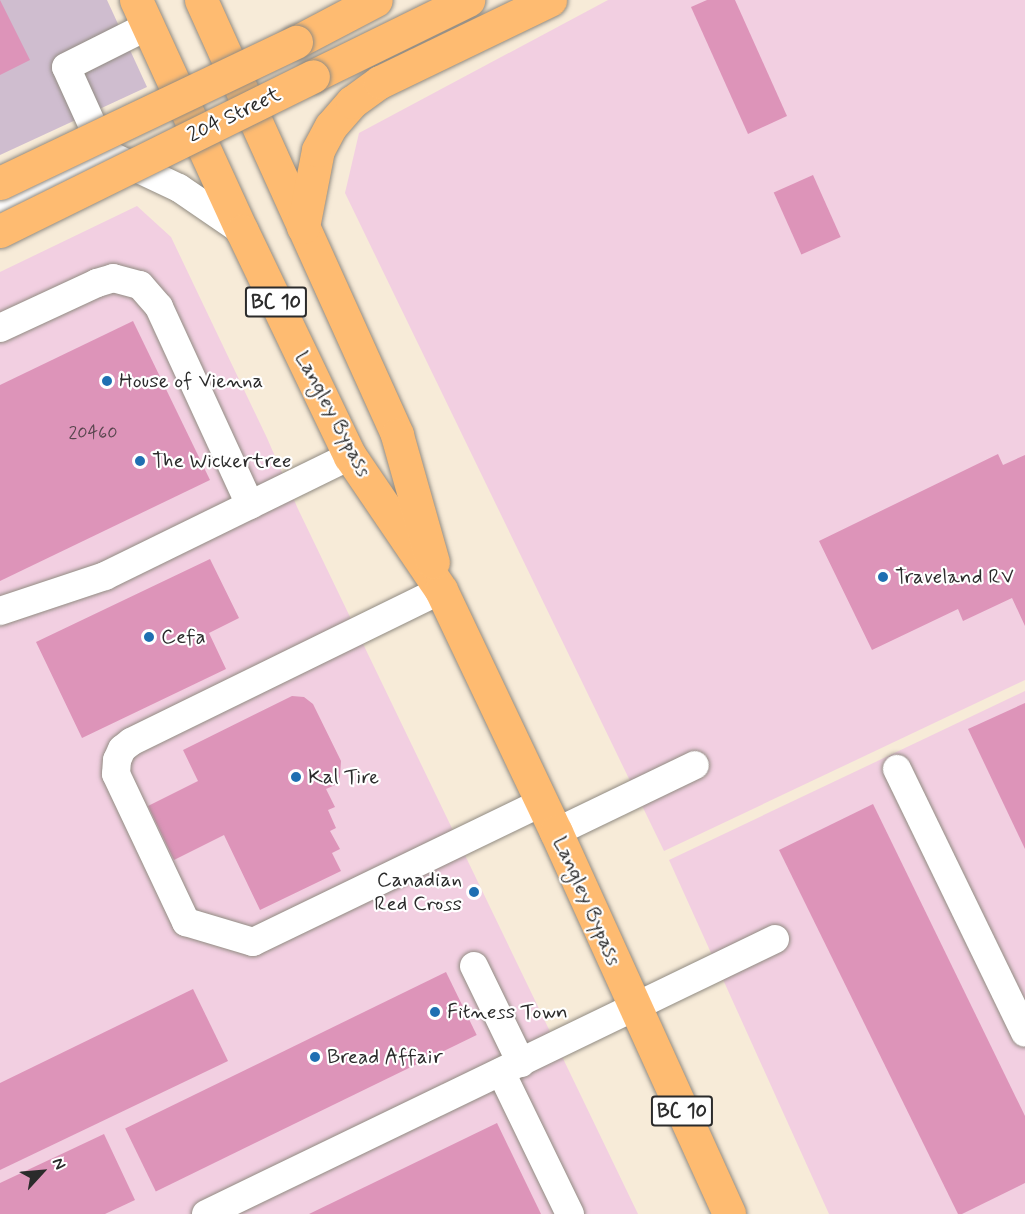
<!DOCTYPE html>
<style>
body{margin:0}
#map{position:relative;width:1025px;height:1214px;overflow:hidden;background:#f7ebd8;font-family:Mynerve,sans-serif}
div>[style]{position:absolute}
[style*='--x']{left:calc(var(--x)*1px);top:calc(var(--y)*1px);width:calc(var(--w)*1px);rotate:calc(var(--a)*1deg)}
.built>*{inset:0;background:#f2cfe1}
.industrial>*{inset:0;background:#cfbdcf}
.building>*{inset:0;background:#dd94b9;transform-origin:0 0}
.roads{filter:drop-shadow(0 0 2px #918b82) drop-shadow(0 0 2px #918b82)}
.minor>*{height:28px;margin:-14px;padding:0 14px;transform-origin:14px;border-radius:14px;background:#fff}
.major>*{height:33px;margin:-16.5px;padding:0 16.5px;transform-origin:16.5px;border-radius:16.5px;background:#febb71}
.highway>*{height:33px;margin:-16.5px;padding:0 16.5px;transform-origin:16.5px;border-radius:16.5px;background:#febb71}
.bridges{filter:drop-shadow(0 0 2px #918b82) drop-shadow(0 0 2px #918b82)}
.major-bridge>*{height:33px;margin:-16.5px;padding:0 16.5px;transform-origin:16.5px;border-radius:16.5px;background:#febb71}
.dots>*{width:16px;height:16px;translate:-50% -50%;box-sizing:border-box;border:3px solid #fff;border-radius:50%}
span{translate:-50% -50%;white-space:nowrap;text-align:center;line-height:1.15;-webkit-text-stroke:4.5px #fff;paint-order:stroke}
.number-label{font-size:18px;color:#58454e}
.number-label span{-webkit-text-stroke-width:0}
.shield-label span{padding:2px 4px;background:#fff;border:2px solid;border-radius:4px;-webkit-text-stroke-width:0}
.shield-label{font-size:20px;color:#2b2b2b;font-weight:700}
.street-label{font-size:21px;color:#2b2b2b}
.poi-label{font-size:21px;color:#2b2b2b}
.left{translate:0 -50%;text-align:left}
.right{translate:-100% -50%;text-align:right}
.north{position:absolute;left:12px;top:1142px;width:60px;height:60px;-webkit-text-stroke:4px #fff;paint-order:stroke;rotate:64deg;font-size:16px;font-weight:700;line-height:24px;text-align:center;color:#2b2b2b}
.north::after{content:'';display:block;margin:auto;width:21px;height:27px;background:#2b2b2b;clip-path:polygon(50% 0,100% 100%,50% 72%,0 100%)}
</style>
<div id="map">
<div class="built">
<div style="clip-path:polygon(608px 0,1025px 0,1025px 680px,664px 851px,345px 193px,359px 133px)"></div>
<div style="clip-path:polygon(137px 206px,171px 237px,267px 438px,298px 509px,638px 1214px,0 1214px,0 272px)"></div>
<div style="clip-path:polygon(1025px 691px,1025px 1214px,829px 1214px,669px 860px)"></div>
</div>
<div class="industrial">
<div style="clip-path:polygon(0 0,107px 0,147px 87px,0 155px)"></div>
</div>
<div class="building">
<div style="clip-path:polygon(0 0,30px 60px,0 75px)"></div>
<div style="clip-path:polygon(707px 0,735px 0,787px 116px,748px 134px,691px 7px)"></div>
<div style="left:813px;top:175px;width:68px;height:43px;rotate:66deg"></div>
<div style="clip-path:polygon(133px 321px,210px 480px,0 581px,0 385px)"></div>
<div style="clip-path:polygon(998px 454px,1003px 465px,1025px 455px,1025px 626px,1012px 598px,963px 621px,958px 609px,872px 650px,819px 541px)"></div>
<div style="clip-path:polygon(210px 559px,239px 618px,209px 633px,226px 669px,82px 738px,36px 642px)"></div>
<div style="clip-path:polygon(292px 696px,304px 697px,313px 704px,341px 761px,340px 777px,335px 785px,326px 789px,335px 807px,328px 810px,336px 828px,330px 831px,340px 849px,332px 853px,341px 871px,260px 910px,224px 835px,174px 860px,148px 806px,198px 781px,183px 750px)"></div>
<div style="clip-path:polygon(1025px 703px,1025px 849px,968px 729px)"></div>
<div style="clip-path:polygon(873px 804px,1025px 1116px,1025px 1183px,962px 1214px,958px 1214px,779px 850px)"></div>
<div style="left:446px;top:972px;width:70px;height:357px;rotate:64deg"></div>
<div style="clip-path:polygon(193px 989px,228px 1061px,0 1170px,0 1083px)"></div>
<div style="clip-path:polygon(497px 1123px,541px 1214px,309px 1214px)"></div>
<div style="clip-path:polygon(104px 1134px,135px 1200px,105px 1214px,0 1214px,0 1183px)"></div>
</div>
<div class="roads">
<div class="minor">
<div style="--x:105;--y:153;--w:94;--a:-114.4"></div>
<div style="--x:66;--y:67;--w:92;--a:-26.6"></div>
<div style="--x:0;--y:203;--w:116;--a:-25.5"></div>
<div style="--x:105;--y:153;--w:82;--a:25.3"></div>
<div style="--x:179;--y:188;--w:76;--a:34.3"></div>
<div style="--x:0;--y:328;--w:107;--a:-24.9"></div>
<div style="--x:97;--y:283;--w:17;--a:-17"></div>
<div style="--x:113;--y:278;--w:28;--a:15"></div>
<div style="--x:140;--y:285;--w:29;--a:49"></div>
<div style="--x:159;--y:307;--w:218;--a:65.3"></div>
<div style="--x:441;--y:590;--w:345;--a:153.9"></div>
<div style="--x:131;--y:742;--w:11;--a:142"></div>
<div style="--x:122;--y:749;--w:12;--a:114"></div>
<div style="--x:117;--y:760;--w:14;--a:94"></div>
<div style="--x:116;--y:774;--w:164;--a:64.7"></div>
<div style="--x:186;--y:922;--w:70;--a:16.6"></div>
<div style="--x:253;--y:942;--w:321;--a:-25.8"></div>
<div style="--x:0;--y:611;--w:111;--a:-18.4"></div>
<div style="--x:105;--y:576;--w:273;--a:-26.1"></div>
<div style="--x:897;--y:769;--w:293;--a:64.1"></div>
<div style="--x:556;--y:832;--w:154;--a:-25.7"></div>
<div style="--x:474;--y:966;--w:108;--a:64.1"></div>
<div style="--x:501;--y:1072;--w:158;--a:64.1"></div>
<div style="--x:206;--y:1214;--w:632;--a:-25.79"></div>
</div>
<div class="major">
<div style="--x:296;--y:42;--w:90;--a:-27.7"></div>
<div style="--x:313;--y:76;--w:173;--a:-26.1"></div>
</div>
<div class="highway">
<div style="--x:136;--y:0;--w:254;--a:65.4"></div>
<div style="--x:242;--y:231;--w:250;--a:64.4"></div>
<div style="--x:350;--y:456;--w:162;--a:55.8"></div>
<div style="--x:441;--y:590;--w:268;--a:64.6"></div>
<div style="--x:556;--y:832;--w:419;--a:65.6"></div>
<div style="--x:201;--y:0;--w:477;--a:65.7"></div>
<div style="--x:397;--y:435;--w:132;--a:74.2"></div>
<div style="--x:303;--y:227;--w:78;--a:-79"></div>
<div style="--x:318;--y:150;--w:27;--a:-62"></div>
<div style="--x:331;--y:126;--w:32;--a:-49"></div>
<div style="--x:352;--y:102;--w:34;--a:-36"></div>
<div style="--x:380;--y:82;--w:189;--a:-25.8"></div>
</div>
</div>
<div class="bridges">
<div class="major-bridge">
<div style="--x:0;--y:183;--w:328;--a:-25.5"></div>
<div style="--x:0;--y:231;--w:349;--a:-26.3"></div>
</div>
</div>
<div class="dots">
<div style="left:107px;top:381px;background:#1f6fb2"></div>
<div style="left:140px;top:461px;background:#1f6fb2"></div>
<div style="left:883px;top:577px;background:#1f6fb2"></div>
<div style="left:149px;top:637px;background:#1f6fb2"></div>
<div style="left:296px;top:777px;background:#1f6fb2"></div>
<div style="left:474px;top:892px;background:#1f6fb2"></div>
<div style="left:435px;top:1012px;background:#1f6fb2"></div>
<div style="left:315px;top:1057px;background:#1f6fb2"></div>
</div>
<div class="number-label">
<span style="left:93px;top:433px">20460</span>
</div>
<div class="shield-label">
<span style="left:276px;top:302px">BC 10</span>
<span style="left:682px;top:1111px">BC 10</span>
</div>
<div class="street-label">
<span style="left:234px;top:115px;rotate:-26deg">204 Street</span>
<span style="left:333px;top:414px;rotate:62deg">Langley Bypass</span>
<span style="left:587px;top:901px;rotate:66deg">Langley Bypass</span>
</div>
<div class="poi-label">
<span class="left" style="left:119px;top:381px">House of Vienna</span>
<span class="left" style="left:152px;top:461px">The Wickertree</span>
<span class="left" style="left:895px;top:577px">Traveland RV</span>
<span class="left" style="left:161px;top:637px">Cefa</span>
<span class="left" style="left:308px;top:777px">Kal Tire</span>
<span class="right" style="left:462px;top:892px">Canadian<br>Red Cross</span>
<span class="left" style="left:447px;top:1012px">Fitness Town</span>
<span class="left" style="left:327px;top:1057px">Bread Affair</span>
</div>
<div class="north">N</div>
</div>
